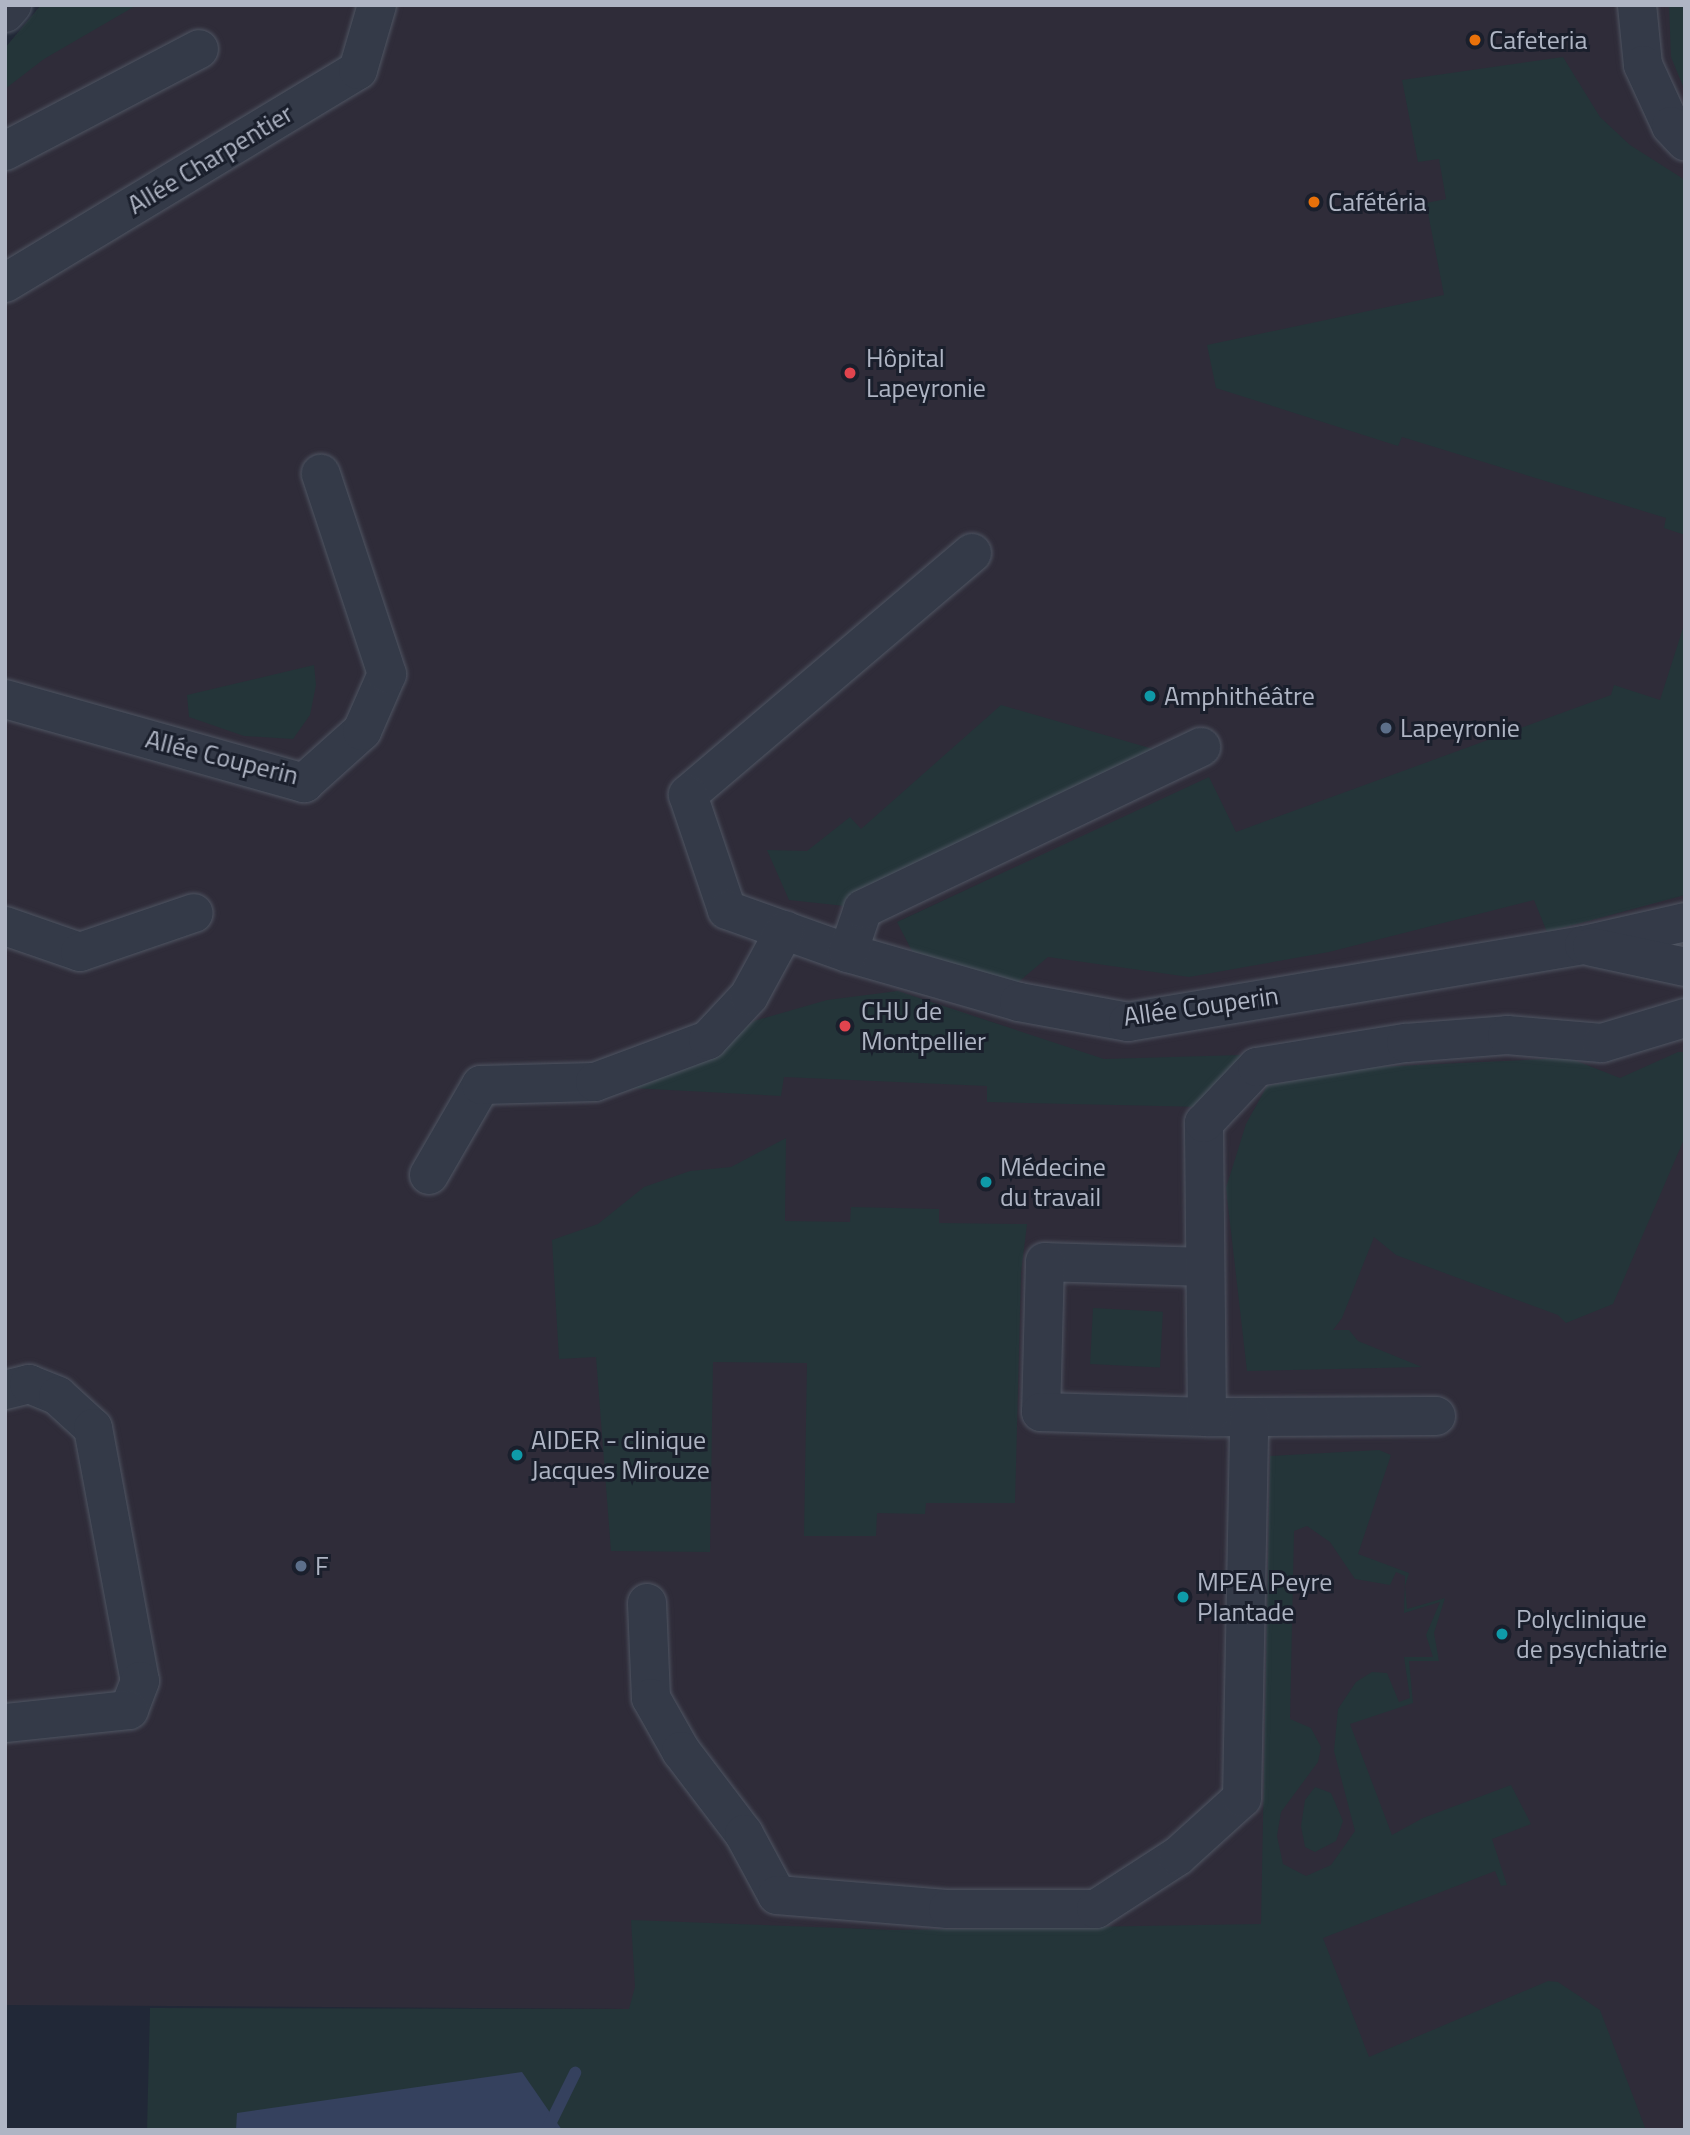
<!DOCTYPE html>
<meta charset="utf-8">
<style>
body{margin:0}
#map{position:relative;width:1690px;height:2135px;overflow:hidden;background:#212837;font-family:"Titillium Web",sans-serif}
div>[style]{position:absolute}
[style*='--x']{left:calc(var(--x)*1px);top:calc(var(--y)*1px);width:calc(var(--w)*1px);rotate:calc(var(--a)*1deg)}
.medical>*{inset:0;background:#2f2c39}
.green>*{inset:0;background:#243539;transform-origin:0 0}
.water>*{inset:0;background:#35415e}
.stream>*{height:12px;margin:-6px;padding:0 6px;transform-origin:6px;border-radius:6px;background:#35415e}
.roads{filter:drop-shadow(0 0 2px #4f5562) drop-shadow(0 0 2px #4f5562)}
.minor>*{height:38px;margin:-19px;padding:0 19px;transform-origin:19px;border-radius:19px;background:#343a48}
.dots>*{width:19px;height:19px;translate:-50% -50%;box-sizing:border-box;border:4px solid #1a1f2c;border-radius:50%}
span{translate:-50% -50%;white-space:nowrap;text-align:center;line-height:1.15;-webkit-text-stroke:6px #1a1f2c;paint-order:stroke}
.poi-label{font-size:26px;color:#afb5c4}
.left{translate:0 -50%;text-align:left}
.street-label{font-size:26px;color:#afb5c4}
.frame{position:absolute;inset:0;border:7px solid #afb5c4;pointer-events:none}
</style>
<div id="map">
<div class="medical">
<div style="clip-path:polygon(41px 5px,1685px 5px,1685px 2130px,627px 2130px,629px 2009px,5px 2005px,5px 48px)"></div>
</div>
<div class="green">
<div style="clip-path:polygon(41px 5px,137px 5px,44px 59px,5px 89px,5px 48px)"></div>
<div style="clip-path:polygon(1669px 5px,1685px 5px,1685px 91px,1671px 57px)"></div>
<div style="clip-path:polygon(1563px 57px,1600px 117px,1630px 145px,1685px 180px,1685px 535px,1664px 528px,1666px 518px,1402px 437px,1398px 446px,1216px 388px,1207px 345px,1444px 295px,1426px 203px,1446px 199px,1439px 159px,1418px 162px,1402px 80px)"></div>
<div style="clip-path:polygon(1685px 622px,1685px 895px,1547px 932px,1534px 900px,1329px 952px,1189px 977px,1048px 957px,1016px 984px,912px 951px,897px 922px,1209px 777px,1236px 832px,1611px 695px,1614px 685px,1660px 700px)"></div>
<div style="clip-path:polygon(314px 665px,316px 685px,310px 715px,293px 739px,244px 736px,189px 717px,187px 695px)"></div>
<div style="clip-path:polygon(1001px 705px,1153px 749px,845px 906px,789px 900px,767px 850px,807px 851px,850px 817px,861px 829px)"></div>
<div style="clip-path:polygon(898px 991px,1104px 1059px,1241px 1055px,1205px 1107px,987px 1102px,987px 1086px,784px 1077px,781px 1096px,631px 1088px,708px 1054px,754px 1021px,827px 1000px)"></div>
<div style="clip-path:polygon(1678px 1052px,1685px 1052px,1685px 1137px,1613px 1304px,1566px 1323px,1558px 1315px,1396px 1255px,1374px 1237px,1342px 1318px,1333px 1330px,1349px 1330px,1358px 1341px,1422px 1367px,1247px 1371px,1226px 1188px,1246px 1124px,1267px 1086px,1353px 1068px,1569px 1058px,1620px 1078px)"></div>
<div style="clip-path:polygon(786px 1138px,785px 1221px,850px 1222px,851px 1207px,939px 1209px,939px 1223px,1027px 1224px,1021px 1273px,1015px 1503px,926px 1503px,925px 1514px,877px 1513px,876px 1536px,804px 1536px,807px 1363px,713px 1362px,710px 1552px,611px 1551px,596px 1357px,559px 1359px,552px 1240px,598px 1224px,644px 1187px,690px 1171px,731px 1167px)"></div>
<div style="left:1093px;top:1308px;width:70px;height:56px;rotate:3deg"></div>
<div style="clip-path:polygon(evenodd,1379px 1450px,1391px 1455px,1358px 1554px,1409px 1573px,1405px 1586px,1407px 1609px,1445px 1598px,1434px 1633px,1439px 1661px,1409px 1661px,1413px 1703px,1350px 1724px,1392px 1835px,1423px 1818px,1511px 1785px,1531px 1824px,1492px 1839px,1507px 1885px,1501px 1886px,1495px 1871px,1323px 1938px,1369px 2057px,1548px 1981px,1558px 1982px,1600px 2010px,1646px 2130px,147px 2130px,150px 2008px,629px 2009px,635px 1987px,631px 1920px,893px 1930px,1261px 1924px,1270px 1456px,1379px 1450px,1307px 1526px,1330px 1542px,1355px 1579px,1390px 1585px,1396px 1572px,1405px 1576px,1404px 1613px,1440px 1602px,1426px 1635px,1433px 1657px,1404px 1657px,1410px 1698px,1399px 1702px,1387px 1673px,1372px 1672px,1356px 1682px,1338px 1709px,1334px 1751px,1355px 1831px,1331px 1865px,1306px 1876px,1283px 1864px,1277px 1836px,1281px 1812px,1318px 1762px,1321px 1747px,1311px 1728px,1290px 1719px,1294px 1531px,1307px 1526px)"></div>
<div style="clip-path:polygon(1315px 1787px,1331px 1793px,1343px 1821px,1336px 1841px,1315px 1852px,1305px 1847px,1301px 1826px,1305px 1800px)"></div>
</div>
<div class="water">
<div style="clip-path:polygon(522px 2072px,562px 2130px,236px 2130px,237px 2113px)"></div>
</div>
<div class="stream">
<div style="--x:547;--y:2130;--w:64;--a:-63.8"></div>
</div>
<div class="roads">
<div class="minor">
<div style="--x:1637;--y:5;--w:60;--a:84.3"></div>
<div style="--x:1643;--y:65;--w:67;--a:65.3"></div>
<div style="--x:1671;--y:126;--w:21;--a:47"></div>
<div style="--x:5;--y:13;--w:11;--a:-49"></div>
<div style="--x:5;--y:151;--w:219;--a:-27.7"></div>
<div style="--x:5;--y:283;--w:412;--a:-31.1"></div>
<div style="--x:358;--y:70;--w:68;--a:-73.7"></div>
<div style="--x:972;--y:553;--w:373;--a:139.6"></div>
<div style="--x:688;--y:795;--w:121;--a:71.3"></div>
<div style="--x:727;--y:910;--w:128;--a:19.6"></div>
<div style="--x:848;--y:953;--w:178;--a:16"></div>
<div style="--x:1019;--y:1002;--w:111;--a:10.4"></div>
<div style="--x:1128;--y:1022;--w:462;--a:-9.6"></div>
<div style="--x:1584;--y:945;--w:104;--a:-12.8"></div>
<div style="--x:5;--y:699;--w:311;--a:15.7"></div>
<div style="--x:304;--y:783;--w:78;--a:-41.9"></div>
<div style="--x:362;--y:731;--w:62;--a:-66.3"></div>
<div style="--x:387;--y:674;--w:211;--a:-108.3"></div>
<div style="--x:5;--y:926;--w:79;--a:19.1"></div>
<div style="--x:80;--y:952;--w:120;--a:-18.9"></div>
<div style="--x:1592;--y:947;--w:95;--a:12.1"></div>
<div style="--x:848;--y:953;--w:46;--a:-71.2"></div>
<div style="--x:863;--y:909;--w:375;--a:-25.6"></div>
<div style="--x:429;--y:1175;--w:104;--a:-60"></div>
<div style="--x:481;--y:1085;--w:114;--a:-1.5"></div>
<div style="--x:595;--y:1082;--w:121;--a:-20.4"></div>
<div style="--x:708;--y:1040;--w:60;--a:-47"></div>
<div style="--x:749;--y:996;--w:75;--a:-61.4"></div>
<div style="--x:1204;--y:1267;--w:159;--a:-178.2"></div>
<div style="--x:1045;--y:1262;--w:150;--a:91.5"></div>
<div style="--x:1041;--y:1412;--w:166;--a:1.7"></div>
<div style="--x:5;--y:1390;--w:25;--a:-14"></div>
<div style="--x:29;--y:1384;--w:31;--a:22"></div>
<div style="--x:58;--y:1396;--w:47;--a:42.4"></div>
<div style="--x:93;--y:1428;--w:257;--a:79.5"></div>
<div style="--x:140;--y:1681;--w:31;--a:111"></div>
<div style="--x:129;--y:1710;--w:125;--a:174"></div>
<div style="--x:1436;--y:1416;--w:229;--a:179.7"></div>
<div style="--x:1207;--y:1417;--w:294;--a:-90.6"></div>
<div style="--x:1204;--y:1123;--w:77;--a:-46.6"></div>
<div style="--x:1257;--y:1067;--w:151;--a:-9.2"></div>
<div style="--x:1406;--y:1043;--w:101;--a:-4.5"></div>
<div style="--x:1507;--y:1035;--w:95;--a:4.8"></div>
<div style="--x:1602;--y:1043;--w:87;--a:-16.8"></div>
<div style="--x:647;--y:1603;--w:95;--a:87.6"></div>
<div style="--x:651;--y:1698;--w:61;--a:60.5"></div>
<div style="--x:681;--y:1751;--w:104;--a:52.8"></div>
<div style="--x:744;--y:1834;--w:69;--a:61.6"></div>
<div style="--x:777;--y:1895;--w:172;--a:4.7"></div>
<div style="--x:948;--y:1909;--w:148;--a:0"></div>
<div style="--x:1096;--y:1909;--w:98;--a:-32.9"></div>
<div style="--x:1178;--y:1856;--w:86;--a:-42.2"></div>
<div style="--x:1242;--y:1798;--w:381;--a:-88.9"></div>
</div>
</div>
<div class="dots">
<div style="left:1475px;top:40px;background:#e8710a"></div>
<div style="left:1314px;top:202px;background:#e8710a"></div>
<div style="left:850px;top:373px;background:#e0444e"></div>
<div style="left:1150px;top:696px;background:#0f9aa8"></div>
<div style="left:1386px;top:728px;background:#5c6f8a"></div>
<div style="left:845px;top:1026px;background:#e0444e"></div>
<div style="left:986px;top:1182px;background:#0f9aa8"></div>
<div style="left:517px;top:1455px;background:#0f9aa8"></div>
<div style="left:301px;top:1566px;background:#5c6f8a"></div>
<div style="left:1183px;top:1597px;background:#0f9aa8"></div>
<div style="left:1502px;top:1634px;background:#0f9aa8"></div>
</div>
<div class="poi-label">
<span class="left" style="left:1489px;top:40px">Cafeteria</span>
<span class="left" style="left:1328px;top:202px">Cafétéria</span>
<span class="left" style="left:866px;top:373px">Hôpital<br>Lapeyronie</span>
<span class="left" style="left:1164px;top:696px">Amphithéâtre</span>
<span class="left" style="left:1400px;top:728px">Lapeyronie</span>
<span class="left" style="left:861px;top:1026px">CHU de<br>Montpellier</span>
<span class="left" style="left:1000px;top:1182px">Médecine<br>du travail</span>
<span class="left" style="left:531px;top:1455px">AIDER - clinique<br>Jacques Mirouze</span>
<span class="left" style="left:315px;top:1566px">F</span>
<span class="left" style="left:1197px;top:1597px">MPEA Peyre<br>Plantade</span>
<span class="left" style="left:1516px;top:1634px">Polyclinique<br>de psychiatrie</span>
</div>
<div class="street-label">
<span style="left:210px;top:159px;rotate:-31deg">Allée Charpentier</span>
<span style="left:222px;top:757px;rotate:14deg">Allée Couperin</span>
<span style="left:1201px;top:1006px;rotate:-8deg">Allée Couperin</span>
</div>
<div class="frame"></div>
</div>
